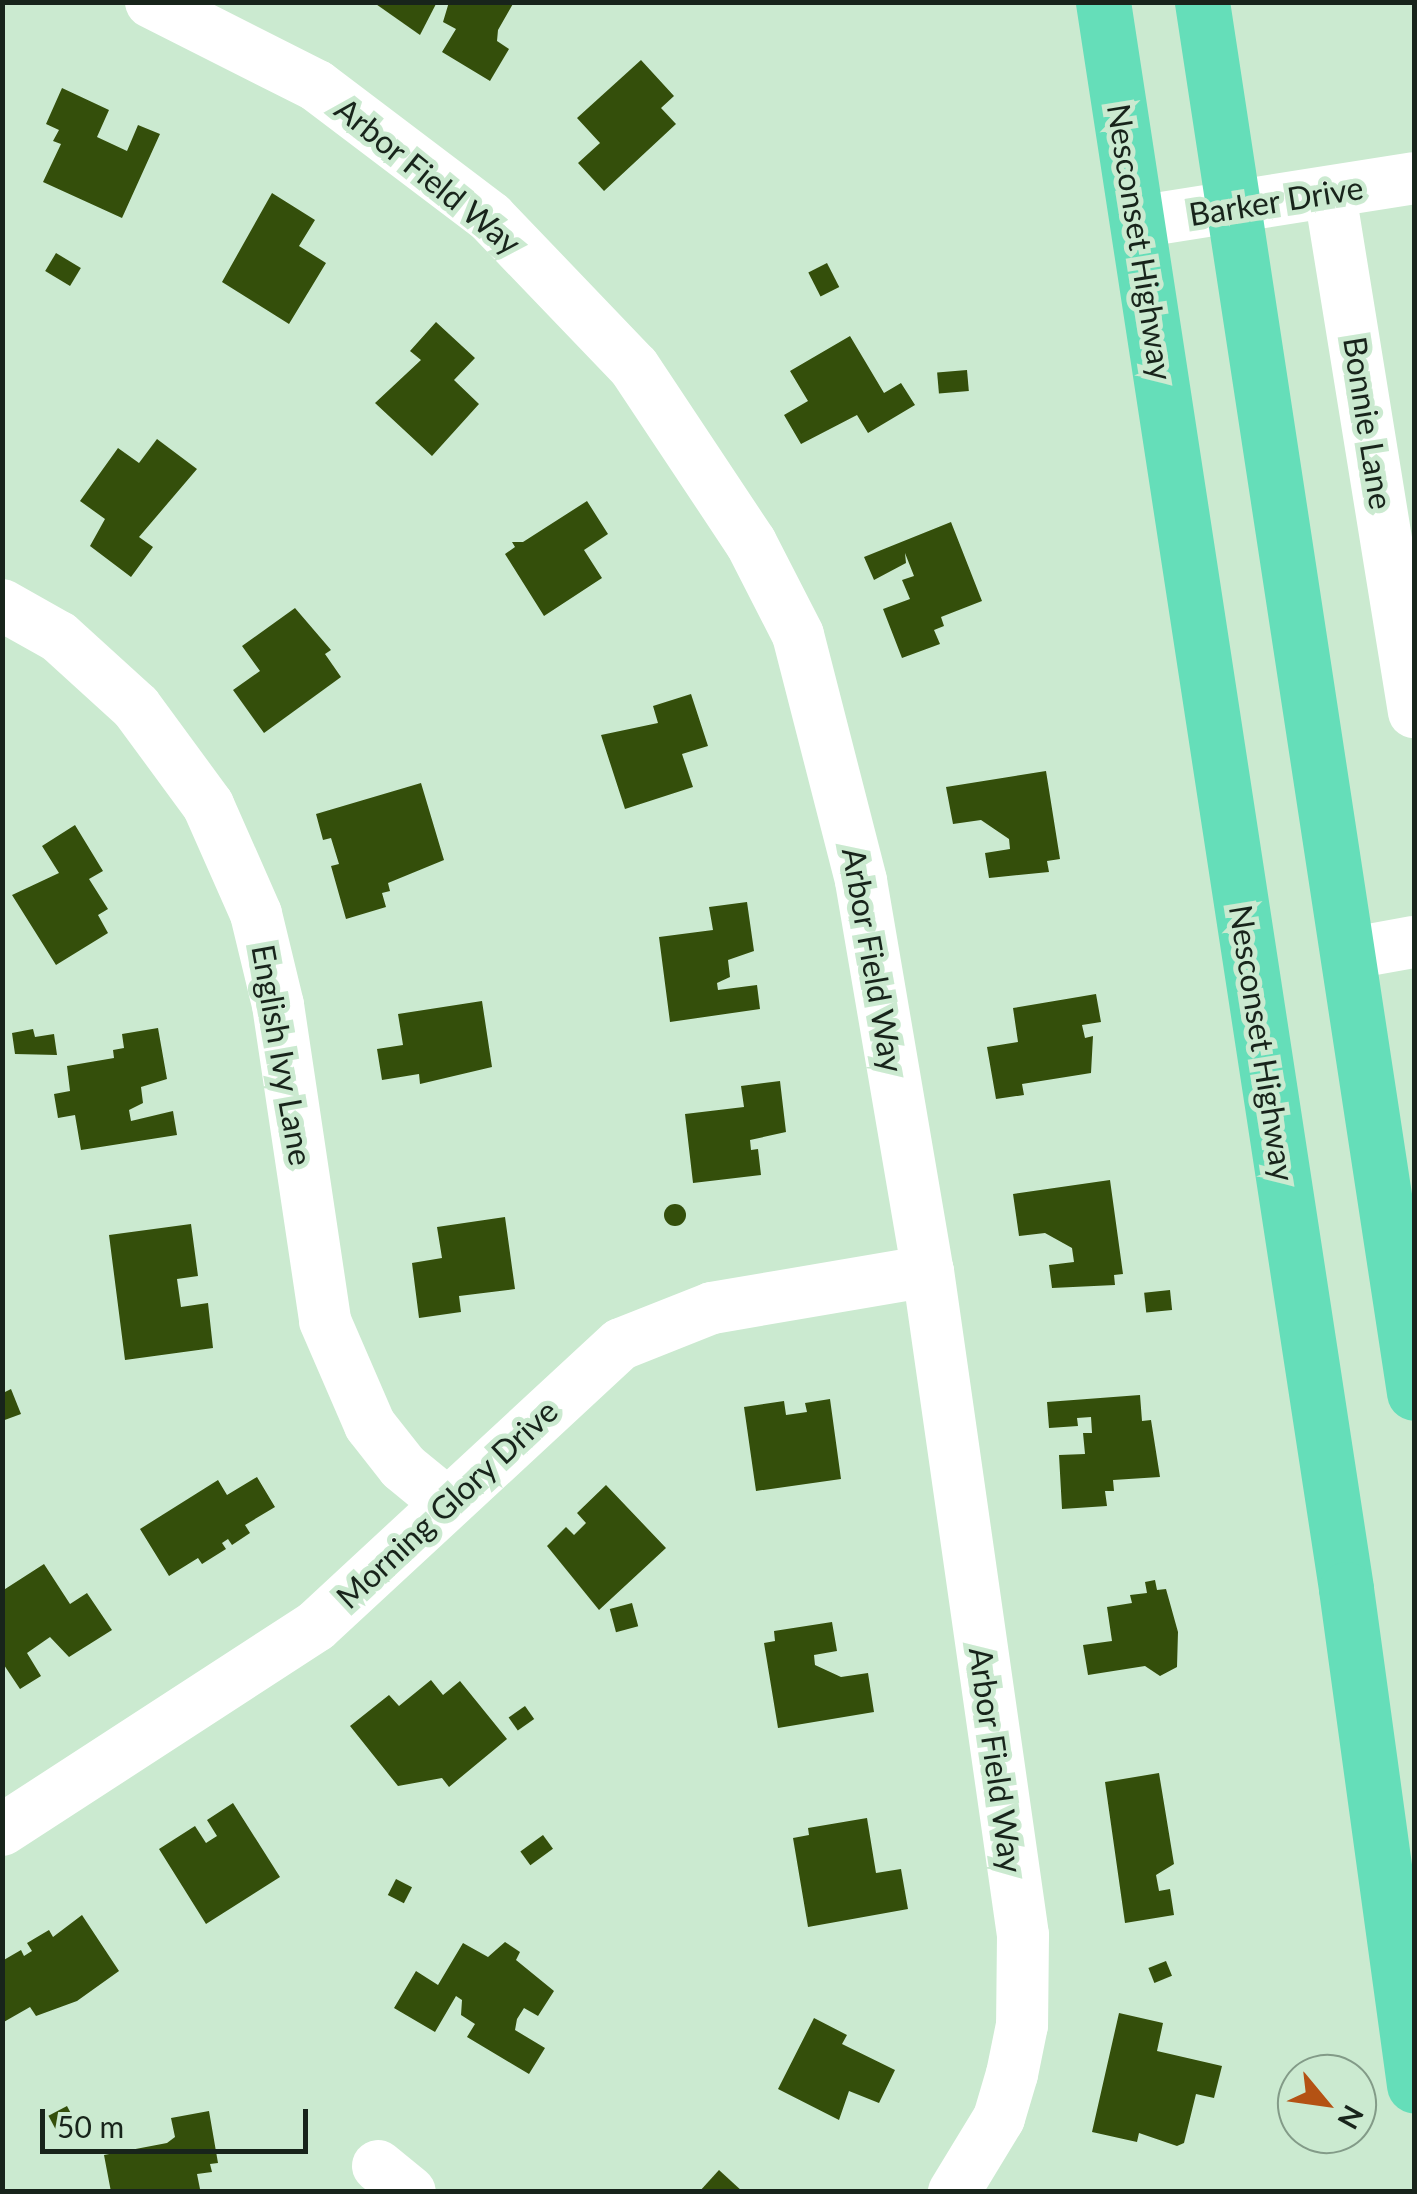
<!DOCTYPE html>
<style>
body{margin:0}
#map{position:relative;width:1417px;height:2194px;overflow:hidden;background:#cbead0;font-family:Lato,sans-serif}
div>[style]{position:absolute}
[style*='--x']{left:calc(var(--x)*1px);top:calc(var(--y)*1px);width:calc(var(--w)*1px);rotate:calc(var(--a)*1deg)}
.building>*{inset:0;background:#344f0b;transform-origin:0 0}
.round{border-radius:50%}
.minor>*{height:52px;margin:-26px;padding:0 26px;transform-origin:26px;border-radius:26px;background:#fff}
.highway>*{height:55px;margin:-27.5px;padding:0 27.5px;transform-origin:27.5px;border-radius:27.5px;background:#65deb9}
span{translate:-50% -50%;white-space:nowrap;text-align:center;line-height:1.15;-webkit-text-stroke:10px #cbead0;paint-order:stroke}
.street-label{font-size:32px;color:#18241b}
.frame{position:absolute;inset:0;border:5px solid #18241b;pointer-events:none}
.north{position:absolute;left:1277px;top:2054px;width:100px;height:100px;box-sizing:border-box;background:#cbead0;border:2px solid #839b88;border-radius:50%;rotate:119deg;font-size:28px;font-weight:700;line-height:40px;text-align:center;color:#18241b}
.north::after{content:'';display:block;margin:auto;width:35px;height:45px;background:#b45214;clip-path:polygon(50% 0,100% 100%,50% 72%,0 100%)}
.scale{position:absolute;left:40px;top:2109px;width:268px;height:45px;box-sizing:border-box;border:5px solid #18241b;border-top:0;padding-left:12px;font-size:30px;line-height:35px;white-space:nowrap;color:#18241b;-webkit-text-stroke:8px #cbead0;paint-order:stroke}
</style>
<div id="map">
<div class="building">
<div style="clip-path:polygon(373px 2px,437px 2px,420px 35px)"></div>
<div style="clip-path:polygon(449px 2px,514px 2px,498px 30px,497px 41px,509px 49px,490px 81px,442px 52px,456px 29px,443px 22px)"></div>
<div style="clip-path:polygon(641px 60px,674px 96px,661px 108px,676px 124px,604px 191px,578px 163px,600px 143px,577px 118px)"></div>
<div style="clip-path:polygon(62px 88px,109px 110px,97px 137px,127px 151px,138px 125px,160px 134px,122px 218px,43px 182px,61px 144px,53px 141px,59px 130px,46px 124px)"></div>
<div style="clip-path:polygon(272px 193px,315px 220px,299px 246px,326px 263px,289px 324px,222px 282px)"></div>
<div style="left:56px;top:253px;width:29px;height:21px;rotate:31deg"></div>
<div style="left:827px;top:263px;width:27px;height:21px;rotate:63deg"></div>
<div style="clip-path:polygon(436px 322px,475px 358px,454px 380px,479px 404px,432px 456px,375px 403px,421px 360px,410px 351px)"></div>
<div style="clip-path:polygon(850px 336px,884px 393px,901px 383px,915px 405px,868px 433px,857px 415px,801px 444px,784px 415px,808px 401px,790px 371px)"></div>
<div style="left:967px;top:370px;width:21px;height:30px;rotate:85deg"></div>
<div style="clip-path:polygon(157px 439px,197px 469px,139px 537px,153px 547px,131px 577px,90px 546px,105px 519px,80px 501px,118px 448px,139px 463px)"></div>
<div style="clip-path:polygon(587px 501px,608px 534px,584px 550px,602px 578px,544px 616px,505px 554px,515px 547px,512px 542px,523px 542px)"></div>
<div style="clip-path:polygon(951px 522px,982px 601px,941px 617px,944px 626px,934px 630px,940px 644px,902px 658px,883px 609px,910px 599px,902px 580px,914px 576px,905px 553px,906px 563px,874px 580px,864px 557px)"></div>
<div style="clip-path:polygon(295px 608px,331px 650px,325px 654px,341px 677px,264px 733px,233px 690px,260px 671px,242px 646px)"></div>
<div style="clip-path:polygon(691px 694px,708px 746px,682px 754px,693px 787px,625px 809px,601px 735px,658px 723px,653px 706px)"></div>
<div style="clip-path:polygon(1046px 771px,1060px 859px,1047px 861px,1049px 872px,989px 878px,985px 853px,1010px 849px,1009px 839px,981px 820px,953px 824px,946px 787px)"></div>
<div style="clip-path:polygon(421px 783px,444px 860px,388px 883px,390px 891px,382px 893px,386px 907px,346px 919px,331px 866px,339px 864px,331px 838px,323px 840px,316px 814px)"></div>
<div style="clip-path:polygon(75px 825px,103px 871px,89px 879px,108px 909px,98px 915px,108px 933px,56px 965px,12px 895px,59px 873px,42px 846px)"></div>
<div style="clip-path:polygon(747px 902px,754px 951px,728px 960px,730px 977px,717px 983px,718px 990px,757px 985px,760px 1009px,670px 1022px,659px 937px,713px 930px,709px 907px)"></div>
<div style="clip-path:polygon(1096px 994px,1101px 1022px,1082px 1025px,1085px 1038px,1093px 1036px,1091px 1073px,1022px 1084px,1024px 1095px,996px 1099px,987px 1047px,1018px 1042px,1013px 1008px)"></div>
<div style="clip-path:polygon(482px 1001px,492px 1067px,420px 1084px,419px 1074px,382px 1080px,377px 1049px,403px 1045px,398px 1014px)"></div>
<div style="clip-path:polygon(158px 1028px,167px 1079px,141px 1087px,143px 1103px,129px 1110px,131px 1121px,173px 1111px,177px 1135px,81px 1150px,75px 1115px,58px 1118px,54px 1094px,70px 1091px,67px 1066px,114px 1058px,113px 1050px,124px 1048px,122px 1034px)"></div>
<div style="clip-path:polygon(33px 1029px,35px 1037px,54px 1034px,57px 1055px,15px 1054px,12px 1033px)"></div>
<div style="clip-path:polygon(780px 1081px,786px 1132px,750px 1140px,751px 1150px,758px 1149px,761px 1175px,693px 1183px,685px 1114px,744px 1107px,741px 1086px)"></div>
<div style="clip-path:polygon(1110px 1180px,1123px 1274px,1114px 1275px,1115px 1285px,1052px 1288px,1049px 1265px,1074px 1262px,1072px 1248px,1045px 1233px,1019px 1236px,1013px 1194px)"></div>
<div class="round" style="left:664px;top:1204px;width:22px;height:22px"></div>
<div style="clip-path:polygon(505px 1217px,515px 1289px,459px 1296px,461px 1312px,419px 1318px,412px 1263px,442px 1258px,437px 1227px)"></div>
<div style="clip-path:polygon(191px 1224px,198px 1276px,177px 1279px,181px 1307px,208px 1303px,213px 1348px,125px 1360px,109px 1235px)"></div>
<div style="left:1170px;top:1290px;width:20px;height:26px;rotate:84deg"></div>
<div style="clip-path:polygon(11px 1389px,21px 1414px,2px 1421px,3px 1393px)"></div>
<div style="clip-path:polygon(1140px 1395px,1142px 1421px,1151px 1420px,1160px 1477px,1113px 1480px,1114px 1491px,1105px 1491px,1107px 1506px,1062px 1509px,1059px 1455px,1085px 1454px,1083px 1433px,1092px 1433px,1091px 1417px,1077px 1418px,1078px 1426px,1049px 1428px,1047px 1402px)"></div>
<div style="clip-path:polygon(830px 1399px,841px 1479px,756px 1491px,744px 1407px,784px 1401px,786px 1415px,807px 1412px,805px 1403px)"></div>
<div style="clip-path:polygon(257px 1477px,275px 1507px,245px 1525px,250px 1533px,232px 1545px,228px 1539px,222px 1543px,226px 1549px,202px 1564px,198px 1558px,169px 1576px,140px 1529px,218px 1480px,227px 1495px)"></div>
<div style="clip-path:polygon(606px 1485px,666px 1548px,599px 1610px,547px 1546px,566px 1527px,574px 1535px,586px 1523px,577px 1513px)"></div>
<div style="clip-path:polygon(44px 1564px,70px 1604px,87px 1593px,112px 1630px,69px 1657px,50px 1637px,27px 1653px,41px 1676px,20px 1689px,2px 1662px,2px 1591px)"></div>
<div style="clip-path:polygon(1155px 1580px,1157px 1590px,1166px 1589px,1178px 1632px,1177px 1667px,1160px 1676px,1145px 1666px,1088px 1675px,1083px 1645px,1112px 1641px,1107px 1607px,1132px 1603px,1130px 1595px,1147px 1593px,1145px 1582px)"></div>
<div style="left:632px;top:1603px;width:24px;height:23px;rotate:75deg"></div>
<div style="clip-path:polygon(832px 1622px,837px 1651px,814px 1655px,815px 1665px,841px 1677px,868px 1673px,874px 1712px,778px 1728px,764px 1643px,775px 1641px,774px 1631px)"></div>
<div style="clip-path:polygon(431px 1680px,443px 1695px,460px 1681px,507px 1739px,449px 1787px,442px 1778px,398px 1786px,350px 1726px,389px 1695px,399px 1706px)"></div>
<div style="left:525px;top:1706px;width:16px;height:20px;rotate:55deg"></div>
<div style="clip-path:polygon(1159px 1773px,1174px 1864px,1156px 1875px,1159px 1891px,1170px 1889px,1174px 1915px,1125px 1923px,1105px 1782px)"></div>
<div style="clip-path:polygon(233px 1803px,280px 1877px,206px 1924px,159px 1849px,195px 1826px,206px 1843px,217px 1836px,207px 1820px)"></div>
<div style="clip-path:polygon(867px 1818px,876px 1873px,901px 1869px,908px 1909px,808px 1927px,793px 1838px,809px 1835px,808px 1828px)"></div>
<div style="left:543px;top:1835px;width:17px;height:28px;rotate:54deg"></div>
<div style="left:396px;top:1879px;width:18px;height:18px;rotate:27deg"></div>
<div style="clip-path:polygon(82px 1915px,119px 1971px,77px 2001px,36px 2016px,30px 2007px,2px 2023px,2px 1961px,21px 1950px,24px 1956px,32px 1951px,27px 1943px,49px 1930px,53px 1937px)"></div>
<div style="clip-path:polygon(505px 1942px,520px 1952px,516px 1960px,554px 1991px,538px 2016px,524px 2008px,517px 2019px,515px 2030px,545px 2048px,529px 2074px,467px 2037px,475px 2024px,461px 2015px,462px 2000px,456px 1996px,435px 2032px,394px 2008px,416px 1971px,438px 1985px,463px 1943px,488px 1957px)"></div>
<div style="left:1166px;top:1961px;width:16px;height:19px;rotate:68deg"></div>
<div style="clip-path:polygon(1119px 2013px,1163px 2023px,1157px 2051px,1222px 2066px,1214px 2098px,1196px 2094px,1184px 2143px,1177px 2146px,1139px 2133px,1137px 2142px,1092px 2132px)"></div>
<div style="clip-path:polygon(814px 2018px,847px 2035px,842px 2044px,895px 2070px,879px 2103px,849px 2091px,839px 2120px,778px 2089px)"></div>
<div style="left:67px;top:2106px;width:15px;height:21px;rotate:62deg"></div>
<div style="clip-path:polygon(209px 2111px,218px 2163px,210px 2164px,212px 2172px,197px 2174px,200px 2189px,111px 2192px,104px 2155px,167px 2143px,175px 2137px,171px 2118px)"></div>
<div style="clip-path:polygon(719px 2170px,743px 2192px,699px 2192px)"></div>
</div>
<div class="minor">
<div style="--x:151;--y:2;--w:186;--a:26.8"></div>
<div style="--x:317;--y:86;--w:217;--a:37.1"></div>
<div style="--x:490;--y:217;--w:208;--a:46.2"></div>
<div style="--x:634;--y:367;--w:211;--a:56.4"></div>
<div style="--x:751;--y:543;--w:103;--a:62.9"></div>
<div style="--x:798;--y:635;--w:254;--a:75.6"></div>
<div style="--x:861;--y:881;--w:396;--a:80.3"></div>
<div style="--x:928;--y:1271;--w:671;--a:81.86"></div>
<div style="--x:1023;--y:1935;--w:90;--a:90.6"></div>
<div style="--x:1022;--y:2025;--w:50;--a:101.5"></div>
<div style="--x:1012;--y:2074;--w:46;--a:106.5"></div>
<div style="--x:999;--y:2118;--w:87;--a:121.3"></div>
<div style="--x:1330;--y:194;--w:525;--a:80.79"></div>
<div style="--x:1137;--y:222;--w:280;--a:-9"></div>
<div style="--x:2;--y:605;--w:65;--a:29.3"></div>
<div style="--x:59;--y:637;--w:104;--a:42.3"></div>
<div style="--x:136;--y:707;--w:122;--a:53.7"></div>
<div style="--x:208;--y:805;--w:119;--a:66.2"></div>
<div style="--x:256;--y:914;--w:94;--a:76.4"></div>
<div style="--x:278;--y:1005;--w:319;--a:81.5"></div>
<div style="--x:325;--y:1321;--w:113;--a:66.6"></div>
<div style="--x:370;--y:1425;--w:53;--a:51.8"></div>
<div style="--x:403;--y:1467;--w:57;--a:39.3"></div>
<div style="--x:1347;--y:954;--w:68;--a:-10.2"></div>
<div style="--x:2;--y:1830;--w:374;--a:-33"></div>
<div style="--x:316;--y:1626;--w:415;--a:-42.8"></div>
<div style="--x:621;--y:1344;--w:98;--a:-21.6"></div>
<div style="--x:712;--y:1308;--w:219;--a:-9.7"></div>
<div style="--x:378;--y:2166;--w:41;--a:39.1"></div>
</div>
<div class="highway">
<div style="--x:1103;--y:2;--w:1605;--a:81.29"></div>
<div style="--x:1346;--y:1589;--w:501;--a:82.19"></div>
<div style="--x:1202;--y:2;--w:1407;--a:81.33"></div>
</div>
<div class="street-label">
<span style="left:428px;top:176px;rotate:39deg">Arbor Field Way</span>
<span style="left:1276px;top:201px;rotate:-9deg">Barker Drive</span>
<span style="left:1140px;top:242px;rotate:81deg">Nesconset Highway</span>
<span style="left:1368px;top:423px;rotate:81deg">Bonnie Lane</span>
<span style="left:873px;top:960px;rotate:80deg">Arbor Field Way</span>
<span style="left:1262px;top:1043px;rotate:81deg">Nesconset Highway</span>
<span style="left:282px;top:1055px;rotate:80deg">English Ivy Lane</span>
<span style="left:447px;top:1504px;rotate:-43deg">Morning Glory Drive</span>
<span style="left:996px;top:1760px;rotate:82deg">Arbor Field Way</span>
</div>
<div class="frame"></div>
<div class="north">N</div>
<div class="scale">50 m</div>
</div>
